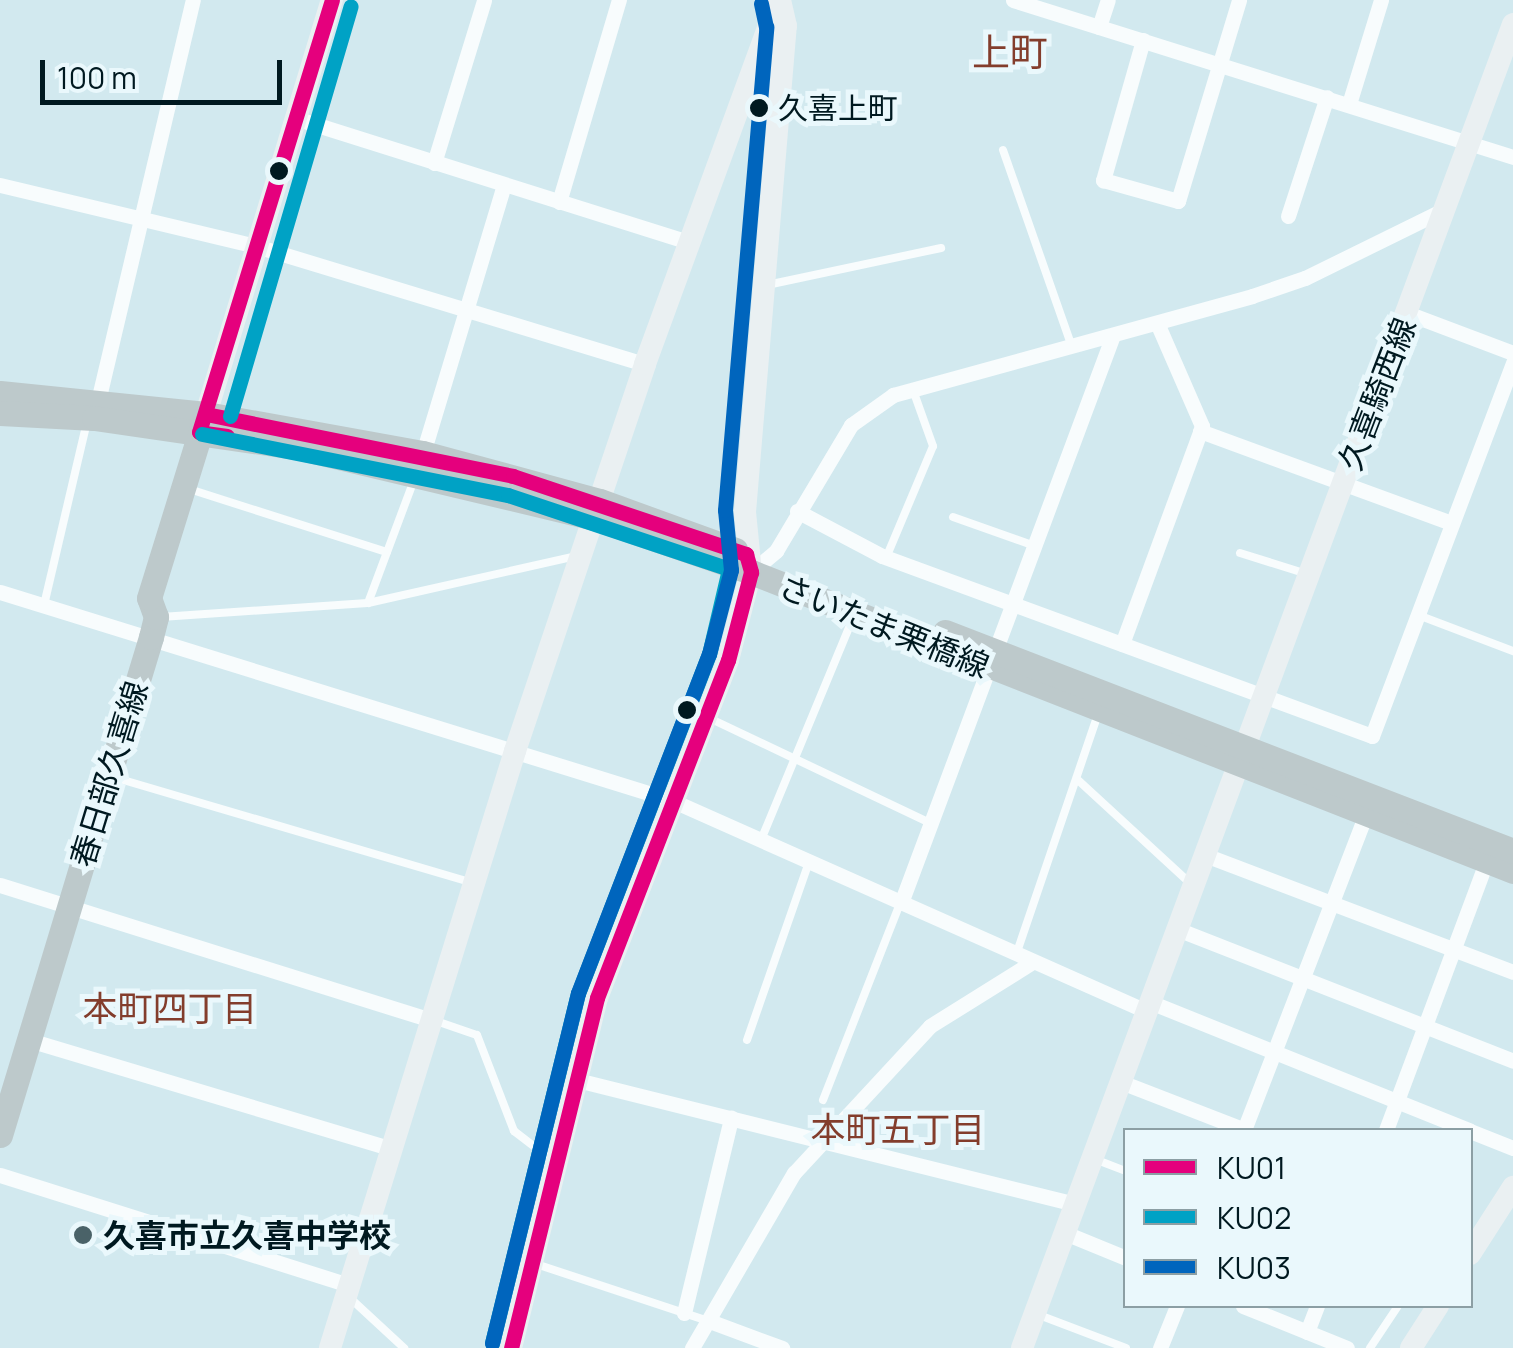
<!DOCTYPE html>
<meta charset="utf-8">
<style>
body{margin:0}
#map{position:relative;width:1513px;height:1348px;overflow:hidden;background:#d2e9ef;font-family:Manrope,"Noto Sans JP",sans-serif}
div>[style]{position:absolute}
[style*='--x']{left:calc(var(--x)*1px);top:calc(var(--y)*1px);width:calc(var(--w)*1px);rotate:calc(var(--a)*1deg)}
.lane>*{height:8px;margin:-4px;padding:0 4px;transform-origin:4px;border-radius:4px;background:#f8fcfd}
.street>*{height:15px;margin:-7.5px;padding:0 7.5px;transform-origin:7.5px;border-radius:7.5px;background:#f8fcfd}
.secondary>*{height:22px;margin:-11px;padding:0 11px;transform-origin:11px;border-radius:11px;background:#eaf0f2}
.primary>*{height:25px;margin:-12.5px;padding:0 12.5px;transform-origin:12.5px;border-radius:12.5px;background:#bdc9cb}
.bus-1>*{height:15px;margin:-7.5px;padding:0 7.5px;transform-origin:7.5px;border-radius:7.5px;background:#e5007d}
.bus-2>*{height:15px;margin:-7.5px;padding:0 7.5px;transform-origin:7.5px;border-radius:7.5px;background:#00a2c5}
.bus-3>*{height:15px;margin:-7.5px;padding:0 7.5px;transform-origin:7.5px;border-radius:7.5px;background:#0065bd}
.dots>*{width:28px;height:28px;translate:-50% -50%;box-sizing:border-box;border:5px solid #eaf8fc;border-radius:50%}
span{translate:-50% -50%;white-space:nowrap;text-align:center;line-height:1.15;-webkit-text-stroke:10px #eaf8fc;paint-order:stroke}
.bus-label{font-size:30px;color:#001920}
.left{translate:0 -50%;text-align:left}
.street-label{font-size:32px;color:#001920}
.poi-label{font-size:32px;color:#001920;font-weight:700}
.neighbourhood-label{font-size:35px;color:#833d2c}
.quarter-label{font-size:38px;color:#833d2c}
.legend{position:absolute;left:1123px;top:1128px;width:350px;height:180px;box-sizing:border-box;background:#eaf8fc;border:2px solid #8c9fa4;margin:0;padding:12px 18px;list-style:none;font-size:30px;color:#001920}
.legend li{display:flex;align-items:center;gap:20px;height:50px}
.legend b{width:50px;border:2px solid #8c9fa4}
.scale{position:absolute;left:40px;top:60px;width:242px;height:45px;box-sizing:border-box;border:5px solid #001920;border-top:0;padding-left:12px;font-size:30px;line-height:35px;white-space:nowrap;color:#001920;-webkit-text-stroke:8px #eaf8fc;paint-order:stroke}
</style>
<div id="map">
<div class="lane">
<div style="--x:1003;--y:150;--w:206;--a:70.7"></div>
<div style="--x:767;--y:285;--w:178;--a:-12"></div>
<div style="--x:186;--y:488;--w:211;--a:17.7"></div>
<div style="--x:953;--y:517;--w:87;--a:19.5"></div>
<div style="--x:1240;--y:553;--w:67;--a:17.4"></div>
<div style="--x:886;--y:558;--w:121;--a:-67.2"></div>
<div style="--x:933;--y:446;--w:59;--a:-109.7"></div>
<div style="--x:368;--y:603;--w:131;--a:-69.5"></div>
<div style="--x:44;--y:605;--w:188;--a:-76.8"></div>
<div style="--x:1418;--y:615;--w:102;--a:20.8"></div>
<div style="--x:161;--y:617;--w:207;--a:-3.9"></div>
<div style="--x:368;--y:603;--w:213;--a:-12.7"></div>
<div style="--x:709;--y:718;--w:245;--a:25.4"></div>
<div style="--x:113;--y:777;--w:371;--a:16.4"></div>
<div style="--x:1079;--y:781;--w:151;--a:42.6"></div>
<div style="--x:761;--y:840;--w:240;--a:-67.5"></div>
<div style="--x:1017;--y:952;--w:251;--a:-71.2"></div>
<div style="--x:436;--y:1021;--w:43;--a:18.9"></div>
<div style="--x:477;--y:1035;--w:103;--a:68.9"></div>
<div style="--x:514;--y:1131;--w:49;--a:37.6"></div>
<div style="--x:747;--y:1040;--w:188;--a:-70.8"></div>
<div style="--x:823;--y:1100;--w:211;--a:-68.6"></div>
<div style="--x:1097;--y:1160;--w:31;--a:21"></div>
<div style="--x:536;--y:1264;--w:181;--a:18.3"></div>
<div style="--x:350;--y:1298;--w:74;--a:42.8"></div>
<div style="--x:1039;--y:1315;--w:93;--a:20.8"></div>
<div style="--x:1370;--y:1348;--w:50;--a:-56.3"></div>
</div>
<div class="street">
<div style="--x:1013;--y:0;--w:524;--a:17.43"></div>
<div style="--x:1099;--y:27;--w:28;--a:-72"></div>
<div style="--x:1143;--y:40;--w:146;--a:105.9"></div>
<div style="--x:1103;--y:180;--w:78;--a:15.6"></div>
<div style="--x:1178;--y:201;--w:210;--a:-73.1"></div>
<div style="--x:1349;--y:104;--w:109;--a:-72.9"></div>
<div style="--x:295;--y:118;--w:413;--a:17.5"></div>
<div style="--x:434;--y:163;--w:170;--a:-72.9"></div>
<div style="--x:0;--y:185;--w:263;--a:13.4"></div>
<div style="--x:256;--y:246;--w:407;--a:16.9"></div>
<div style="--x:559;--y:202;--w:211;--a:-73.5"></div>
<div style="--x:1288;--y:216;--w:125;--a:-71.9"></div>
<div style="--x:1407;--y:313;--w:113;--a:20.7"></div>
<div style="--x:98;--y:401;--w:412;--a:-76.7"></div>
<div style="--x:1200;--y:431;--w:268;--a:20.1"></div>
<div style="--x:423;--y:453;--w:280;--a:-73.2"></div>
<div style="--x:797;--y:511;--w:96;--a:27.9"></div>
<div style="--x:882;--y:556;--w:522;--a:20.17"></div>
<div style="--x:1372;--y:736;--w:400;--a:-69.3"></div>
<div style="--x:751;--y:572;--w:33;--a:-40"></div>
<div style="--x:776;--y:551;--w:147;--a:-59.2"></div>
<div style="--x:851;--y:425;--w:52;--a:-35.5"></div>
<div style="--x:893;--y:395;--w:372;--a:-15.4"></div>
<div style="--x:1252;--y:296;--w:56;--a:-18.8"></div>
<div style="--x:1305;--y:278;--w:158;--a:-26.2"></div>
<div style="--x:0;--y:592;--w:702;--a:17.22"></div>
<div style="--x:671;--y:800;--w:520;--a:23.95"></div>
<div style="--x:1122;--y:644;--w:232;--a:-69.8"></div>
<div style="--x:1202;--y:426;--w:112;--a:-113.6"></div>
<div style="--x:1205;--y:855;--w:329;--a:20.8"></div>
<div style="--x:0;--y:885;--w:453;--a:17.4"></div>
<div style="--x:901;--y:903;--w:606;--a:-69.53"></div>
<div style="--x:1177;--y:929;--w:361;--a:21.4"></div>
<div style="--x:1150;--y:1002;--w:344;--a:21.9"></div>
<div style="--x:29;--y:1040;--w:379;--a:16.7"></div>
<div style="--x:573;--y:1079;--w:517;--a:13.98"></div>
<div style="--x:1121;--y:1082;--w:133;--a:21.2"></div>
<div style="--x:1244;--y:1130;--w:339;--a:-68.9"></div>
<div style="--x:1386;--y:1130;--w:288;--a:-69.5"></div>
<div style="--x:1487;--y:860;--w:7;--a:0"></div>
<div style="--x:1470;--y:1131;--w:46;--a:21.6"></div>
<div style="--x:0;--y:1175;--w:366;--a:17.5"></div>
<div style="--x:1065;--y:1233;--w:66;--a:22.3"></div>
<div style="--x:1243;--y:1306;--w:112;--a:22"></div>
<div style="--x:684;--y:1313;--w:201;--a:-76.4"></div>
<div style="--x:712;--y:1322;--w:75;--a:20.4"></div>
<div style="--x:1307;--y:1332;--w:28;--a:-69"></div>
<div style="--x:692;--y:1348;--w:203;--a:-59.8"></div>
<div style="--x:794;--y:1173;--w:200;--a:-47.2"></div>
<div style="--x:930;--y:1026;--w:119;--a:-32"></div>
<div style="--x:1160;--y:1348;--w:45;--a:-68"></div>
</div>
<div class="secondary">
<div style="--x:206;--y:414;--w:433;--a:-73.1"></div>
<div style="--x:1470;--y:1254;--w:80;--a:-57.3"></div>
<div style="--x:330;--y:1348;--w:625;--a:-72.78"></div>
<div style="--x:515;--y:751;--w:408;--a:-71.4"></div>
<div style="--x:645;--y:364;--w:388;--a:-69.9"></div>
<div style="--x:511;--y:1348;--w:360;--a:-76.2"></div>
<div style="--x:597;--y:998;--w:362;--a:-68.8"></div>
<div style="--x:728;--y:660;--w:91;--a:-75.4"></div>
<div style="--x:751;--y:572;--w:60;--a:-95.7"></div>
<div style="--x:745;--y:512;--w:488;--a:-85.2"></div>
<div style="--x:786;--y:26;--w:27;--a:-103"></div>
<div style="--x:1022;--y:1348;--w:1412;--a:-69.65"></div>
<div style="--x:1411;--y:1348;--w:50;--a:-57.3"></div>
</div>
<div class="primary">
<div style="--x:0;--y:393;--w:207;--a:5.8"></div>
<div style="--x:206;--y:414;--w:220;--a:10.2"></div>
<div style="--x:423;--y:453;--w:183;--a:15.2"></div>
<div style="--x:600;--y:501;--w:144;--a:19.9"></div>
<div style="--x:0;--y:413;--w:94;--a:3"></div>
<div style="--x:94;--y:418;--w:209;--a:8.2"></div>
<div style="--x:301;--y:448;--w:301;--a:13.4"></div>
<div style="--x:594;--y:518;--w:166;--a:19"></div>
<div style="--x:751;--y:572;--w:819;--a:21.42"></div>
<div style="--x:945;--y:632;--w:609;--a:21.08"></div>
<div style="--x:0;--y:1135;--w:520;--a:-73.13"></div>
<div style="--x:151;--y:637;--w:21;--a:-76"></div>
<div style="--x:156;--y:617;--w:20;--a:-110"></div>
<div style="--x:149;--y:598;--w:189;--a:-72.8"></div>
</div>
<div class="bus-1">
<div style="--x:206;--y:414;--w:313;--a:11.4"></div>
<div style="--x:513;--y:476;--w:246;--a:18.5"></div>
<div style="--x:746;--y:554;--w:19;--a:74"></div>
<div style="--x:751;--y:572;--w:91;--a:104.6"></div>
<div style="--x:728;--y:660;--w:362;--a:111.2"></div>
<div style="--x:597;--y:998;--w:360;--a:103.8"></div>
<div style="--x:227;--y:436;--w:28;--a:-172"></div>
<div style="--x:199;--y:432;--w:452;--a:-72.9"></div>
</div>
<div class="bus-2">
<div style="--x:230;--y:416;--w:427;--a:-73.6"></div>
<div style="--x:202;--y:434;--w:312;--a:11.3"></div>
<div style="--x:508;--y:495;--w:233;--a:18.5"></div>
<div style="--x:729;--y:569;--w:87;--a:103.2"></div>
<div style="--x:709;--y:654;--w:363;--a:111.1"></div>
<div style="--x:578;--y:993;--w:360;--a:103.8"></div>
</div>
<div class="bus-3">
<div style="--x:492;--y:1343;--w:360;--a:-76.2"></div>
<div style="--x:578;--y:993;--w:363;--a:-68.9"></div>
<div style="--x:709;--y:654;--w:87;--a:-75.3"></div>
<div style="--x:731;--y:570;--w:60;--a:-95.7"></div>
<div style="--x:725;--y:510;--w:485;--a:-85.1"></div>
<div style="--x:766;--y:27;--w:24;--a:-102"></div>
</div>
<div class="dots">
<div style="left:759px;top:108px;background:#001920"></div>
<div style="left:279px;top:171px;background:#001920"></div>
<div style="left:687px;top:710px;background:#001920"></div>
<div style="left:83px;top:1235px;background:#4a6268"></div>
</div>
<div class="bus-label">
<span class="left" style="left:778px;top:108px">久喜上町</span>
</div>
<div class="street-label">
<span style="left:1377px;top:394px;rotate:-69deg">久喜騎西線</span>
<span style="left:884px;top:626px;rotate:22deg">さいたま栗橋線</span>
<span style="left:109px;top:774px;rotate:-73deg">春日部久喜線</span>
</div>
<div class="poi-label">
<span class="left" style="left:103px;top:1235px">久喜市立久喜中学校</span>
</div>
<div class="neighbourhood-label">
<span style="left:170px;top:1008px">本町四丁目</span>
<span style="left:898px;top:1129px">本町五丁目</span>
</div>
<div class="quarter-label">
<span style="left:1010px;top:52px">上町</span>
</div>
<ul class="legend">
<li><b style="height:12px;background:#e5007d"></b>KU01</li>
<li><b style="height:12px;background:#00a2c5"></b>KU02</li>
<li><b style="height:12px;background:#0065bd"></b>KU03</li>
</ul>
<div class="scale">100 m</div>
</div>
